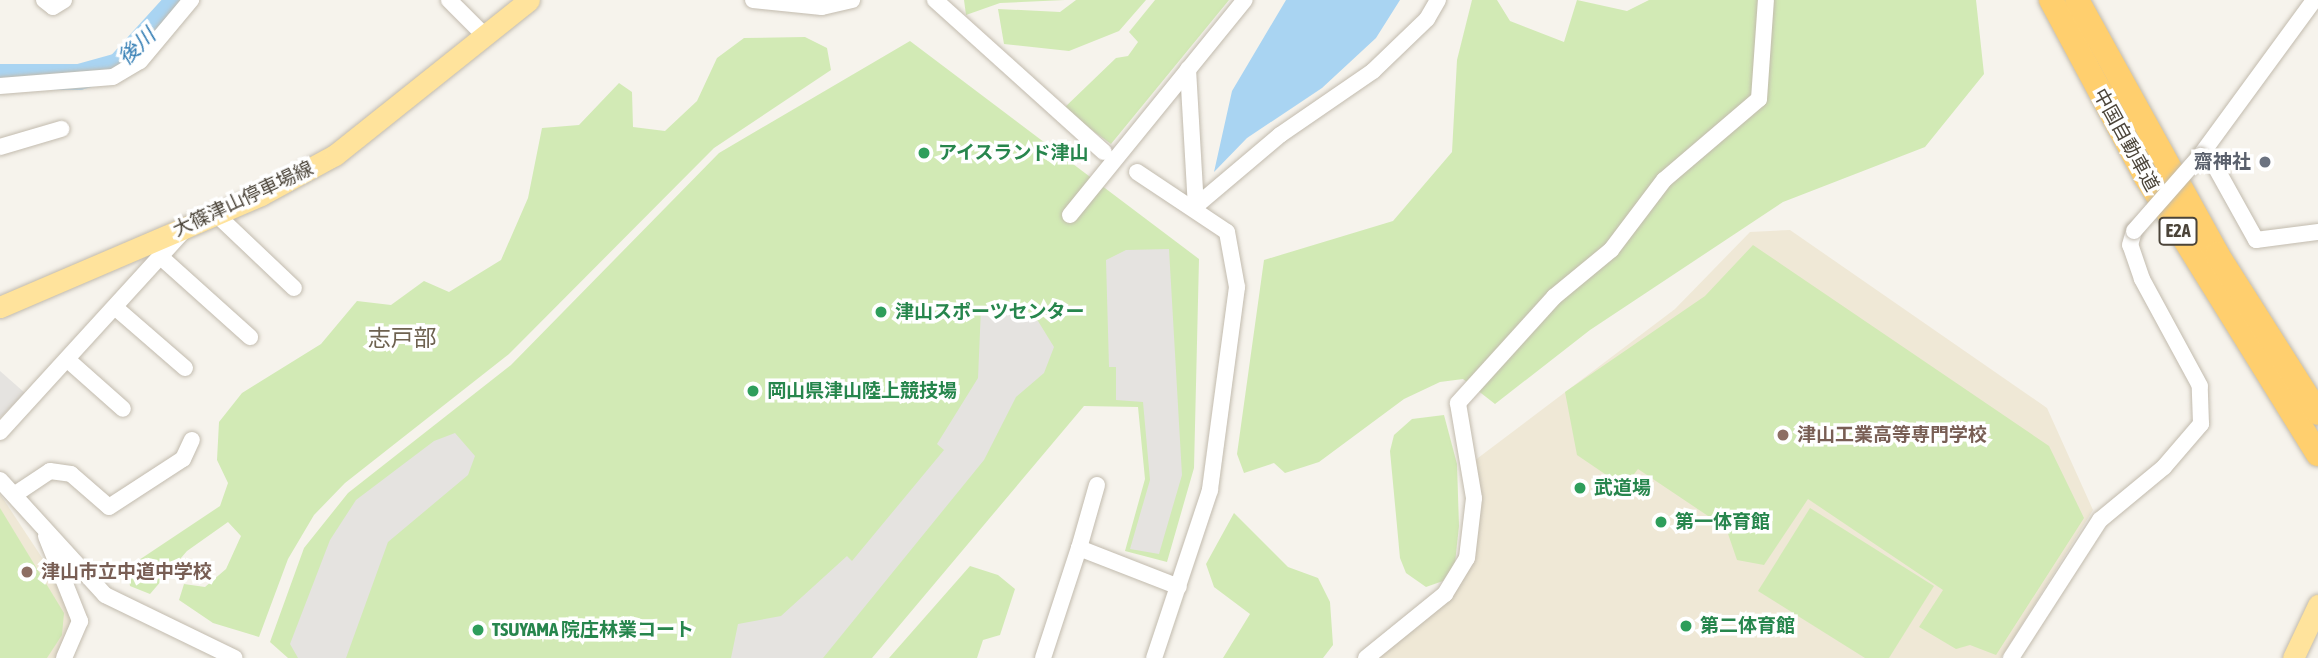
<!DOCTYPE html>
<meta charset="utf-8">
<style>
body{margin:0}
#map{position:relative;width:2318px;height:658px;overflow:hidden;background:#f6f3ec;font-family:"Asap Condensed","Noto Sans JP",sans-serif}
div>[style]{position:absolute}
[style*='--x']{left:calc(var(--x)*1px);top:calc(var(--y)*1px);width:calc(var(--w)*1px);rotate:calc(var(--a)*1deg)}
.education>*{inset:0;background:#efe8d6}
.green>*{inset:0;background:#d2eab5}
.parking>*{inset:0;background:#e5e3e0}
.water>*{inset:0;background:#a9d4f2}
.river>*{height:26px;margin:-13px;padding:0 13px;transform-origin:13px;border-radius:13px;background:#a9d4f2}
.roads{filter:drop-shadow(0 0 2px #c2bbae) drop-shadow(0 0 2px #c2bbae)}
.minor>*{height:16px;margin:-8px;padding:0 8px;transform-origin:8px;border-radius:8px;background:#fff}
.major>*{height:21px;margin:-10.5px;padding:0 10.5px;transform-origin:10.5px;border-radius:10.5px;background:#ffe39c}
.highway>*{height:24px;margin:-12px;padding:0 12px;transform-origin:12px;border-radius:12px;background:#ffcf6e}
.bridges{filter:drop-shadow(0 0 2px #c2bbae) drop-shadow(0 0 2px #c2bbae)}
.minor-bridge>*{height:16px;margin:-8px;padding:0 8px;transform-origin:8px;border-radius:8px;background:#fff}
.dots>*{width:19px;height:19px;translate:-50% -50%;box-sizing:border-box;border:4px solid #fff;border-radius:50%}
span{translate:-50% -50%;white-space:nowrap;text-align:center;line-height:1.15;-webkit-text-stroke:7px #fff;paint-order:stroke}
.shield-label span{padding:2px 5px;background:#fff;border:2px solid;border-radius:5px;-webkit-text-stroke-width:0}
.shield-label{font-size:18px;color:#4b4439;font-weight:700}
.street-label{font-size:19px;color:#4b4439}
.leisure-label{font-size:19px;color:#27864d;font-weight:700}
.left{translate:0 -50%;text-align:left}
.worship-label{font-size:19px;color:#5b616d;font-weight:700}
.right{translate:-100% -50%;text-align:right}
.education-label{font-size:19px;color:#785e54;font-weight:700}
.water-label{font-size:21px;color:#2e7ab2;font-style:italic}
.quarter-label{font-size:23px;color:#6e6250}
</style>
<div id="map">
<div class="education">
<div style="clip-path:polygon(1790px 230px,2047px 408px,2093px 510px,2001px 658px,1363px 658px,1460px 577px,1474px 461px,1675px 309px,1750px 232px)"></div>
<div style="clip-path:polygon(0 494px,64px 591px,74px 624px,57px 658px,0 658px)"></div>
</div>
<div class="green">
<div style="clip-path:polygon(964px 0,1065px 0,1000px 3px,966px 15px)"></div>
<div style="clip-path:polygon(1076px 0,1146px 0,1119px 31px,1069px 51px,1004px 44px,998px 9px,1060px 12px)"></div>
<div style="clip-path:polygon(1155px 0,1229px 0,1111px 144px,1063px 109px,1116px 58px,1128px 56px,1138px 42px,1129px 32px)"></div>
<div style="clip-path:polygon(1472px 0,1497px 0,1510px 21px,1564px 42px,1577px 0,1627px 11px,1649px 0,1976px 0,1984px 74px,1925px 147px,1783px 202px,1590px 330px,1495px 404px,1463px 379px,1440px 382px,1404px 399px,1319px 462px,1285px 473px,1274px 463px,1244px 473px,1237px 454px,1264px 260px,1393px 221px,1452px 152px,1457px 60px)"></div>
<div style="clip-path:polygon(805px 37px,827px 48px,831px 70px,714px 148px,509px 354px,345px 483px,314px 515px,288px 559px,259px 637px,213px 623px,179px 600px,184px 584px,205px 587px,226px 569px,241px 536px,228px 522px,187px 551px,150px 594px,130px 586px,127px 568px,220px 506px,228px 483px,217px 460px,219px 422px,242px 393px,321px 344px,357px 301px,391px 305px,424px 281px,449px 292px,501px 260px,528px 198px,542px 128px,579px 125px,619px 83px,632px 92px,633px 127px,665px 131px,697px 101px,717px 58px,744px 38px)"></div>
<div style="clip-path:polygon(910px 41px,1199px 259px,1194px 468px,1167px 562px,1125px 551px,1145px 479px,1138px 407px,1084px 406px,872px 658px,288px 658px,270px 642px,304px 548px,348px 493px,511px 365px,719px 153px)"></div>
<div style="clip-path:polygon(1753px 245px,2049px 446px,2084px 518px,1996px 655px,1970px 645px,1956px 649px,1919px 627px,1943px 590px,1808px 499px,1764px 565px,1737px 560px,1726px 528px,1638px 469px,1624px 487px,1577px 455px,1565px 392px,1705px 296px)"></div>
<div style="clip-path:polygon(1444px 415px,1457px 464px,1459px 526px,1455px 563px,1443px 581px,1426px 587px,1406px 573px,1400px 558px,1390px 451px,1394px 435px,1412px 419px)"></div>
<div style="clip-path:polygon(0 508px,64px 613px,62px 635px,47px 658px,0 658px)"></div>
<div style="clip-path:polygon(1810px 508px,1934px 586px,1889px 658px,1865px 658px,1758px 591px)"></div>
<div style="clip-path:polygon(1234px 513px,1288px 567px,1318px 578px,1330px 602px,1333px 645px,1323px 658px,1223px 658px,1250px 614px,1214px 587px,1206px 564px)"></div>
<div style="clip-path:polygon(970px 566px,998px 575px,1015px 589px,1000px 635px,983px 640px,977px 658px,889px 658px)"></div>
</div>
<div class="parking">
<div style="clip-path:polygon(1169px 249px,1182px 475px,1159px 554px,1130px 549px,1150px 480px,1143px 402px,1116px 400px,1116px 367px,1109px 367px,1106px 260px,1126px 250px)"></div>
<div style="clip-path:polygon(981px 308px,1038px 321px,1054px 347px,1044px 373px,1016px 397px,984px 460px,823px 658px,731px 658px,738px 624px,781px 616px,847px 556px,852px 561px,944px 450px,937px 444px,978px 378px)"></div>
<div style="clip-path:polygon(0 371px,25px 393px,0 418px)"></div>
<div style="clip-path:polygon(455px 433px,475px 456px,468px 475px,388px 542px,346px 658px,298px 658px,290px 644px,330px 540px,356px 500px,434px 441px)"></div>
</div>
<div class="water">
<div style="clip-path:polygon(1286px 0,1400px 0,1376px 38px,1322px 88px,1247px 138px,1214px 172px,1232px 91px)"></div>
</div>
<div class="river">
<div style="--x:0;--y:77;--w:79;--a:0"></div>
<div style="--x:79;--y:77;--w:41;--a:-15.4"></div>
<div style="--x:119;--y:66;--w:89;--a:-47.7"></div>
</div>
<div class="roads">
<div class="minor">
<div style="--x:44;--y:0;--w:11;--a:38"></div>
<div style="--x:53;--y:7;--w:13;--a:-32"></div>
<div style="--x:449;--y:0;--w:51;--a:45"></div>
<div style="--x:753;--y:0;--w:69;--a:5.8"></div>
<div style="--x:822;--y:7;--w:31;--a:-13"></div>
<div style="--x:935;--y:0;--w:227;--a:42"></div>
<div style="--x:1188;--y:69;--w:137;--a:86.7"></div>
<div style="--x:0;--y:86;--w:113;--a:-4.6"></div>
<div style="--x:113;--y:77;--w:31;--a:-31"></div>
<div style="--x:140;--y:61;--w:80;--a:-50.1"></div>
<div style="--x:0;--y:147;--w:64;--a:-16.4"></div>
<div style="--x:2206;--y:150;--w:103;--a:60.9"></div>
<div style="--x:2256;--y:240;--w:63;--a:-7.4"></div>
<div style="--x:2200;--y:156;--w:193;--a:-53.8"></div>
<div style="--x:1137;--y:172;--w:108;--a:33.7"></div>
<div style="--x:1227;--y:232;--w:56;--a:79.7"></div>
<div style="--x:1237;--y:287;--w:205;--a:97.6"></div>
<div style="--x:1210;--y:490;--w:177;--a:108.4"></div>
<div style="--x:1196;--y:206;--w:110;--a:-40.2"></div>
<div style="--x:1280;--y:135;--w:113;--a:-34.5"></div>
<div style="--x:1373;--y:71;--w:75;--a:-43.9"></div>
<div style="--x:1427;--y:19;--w:22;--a:-60"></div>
<div style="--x:217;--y:215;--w:106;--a:43.5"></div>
<div style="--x:1070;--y:215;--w:277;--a:-50.9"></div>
<div style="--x:163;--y:259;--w:117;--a:41.9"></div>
<div style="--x:117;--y:309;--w:90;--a:40.9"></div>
<div style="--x:69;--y:361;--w:72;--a:41.6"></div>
<div style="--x:0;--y:432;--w:279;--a:-47.6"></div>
<div style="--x:0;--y:480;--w:156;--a:47.6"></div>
<div style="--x:105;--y:595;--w:144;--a:25.9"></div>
<div style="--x:1097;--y:485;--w:66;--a:105.9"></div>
<div style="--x:1079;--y:548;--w:107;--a:21.3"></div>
<div style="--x:14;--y:495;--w:43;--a:-33.7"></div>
<div style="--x:50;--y:471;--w:21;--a:8"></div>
<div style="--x:71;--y:474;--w:50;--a:41"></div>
<div style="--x:109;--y:507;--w:88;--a:-33"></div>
<div style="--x:183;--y:459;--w:21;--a:-65"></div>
<div style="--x:46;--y:536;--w:92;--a:68.2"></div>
<div style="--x:80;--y:621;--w:40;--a:113.4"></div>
<div style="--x:1043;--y:658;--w:116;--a:-71.9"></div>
<div style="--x:1366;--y:658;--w:102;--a:-39"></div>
<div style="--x:1445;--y:594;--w:42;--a:-58.6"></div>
<div style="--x:1467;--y:558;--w:60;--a:-83.3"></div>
<div style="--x:1474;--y:498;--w:96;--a:-99.6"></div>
<div style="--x:1458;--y:403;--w:143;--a:-47.8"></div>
<div style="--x:1554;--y:297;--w:74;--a:-39.5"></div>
<div style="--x:1611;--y:250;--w:88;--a:-52.9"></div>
<div style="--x:1664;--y:180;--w:125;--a:-40.5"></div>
<div style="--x:1759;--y:99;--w:99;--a:-86"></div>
<div style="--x:2011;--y:658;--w:164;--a:-57.2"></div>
<div style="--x:2100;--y:520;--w:83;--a:-39.6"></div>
<div style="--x:2164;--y:467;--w:57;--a:-49.3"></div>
<div style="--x:2201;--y:424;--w:38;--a:-92"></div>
<div style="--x:2200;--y:386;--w:122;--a:-118.5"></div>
<div style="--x:2142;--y:279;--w:36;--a:-109"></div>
<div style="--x:2130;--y:245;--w:15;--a:-74"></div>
</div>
<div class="major">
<div style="--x:0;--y:307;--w:284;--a:-23.2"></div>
<div style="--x:261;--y:195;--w:84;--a:-28.4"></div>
<div style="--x:335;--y:155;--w:248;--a:-38.6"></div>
<div style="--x:2293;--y:658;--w:59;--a:-64.7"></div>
</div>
<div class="highway">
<div style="--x:2051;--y:0;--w:201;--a:61.8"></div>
<div style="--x:2146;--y:177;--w:326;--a:58.2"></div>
<div style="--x:2077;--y:0;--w:290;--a:61.1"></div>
<div style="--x:2217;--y:254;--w:188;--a:57.6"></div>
</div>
</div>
<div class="bridges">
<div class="minor-bridge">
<div style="--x:2134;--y:231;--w:100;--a:-48.7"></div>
</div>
</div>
<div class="dots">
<div style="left:924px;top:153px;background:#2e9e5b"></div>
<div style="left:2265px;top:162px;background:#6b7280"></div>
<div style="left:881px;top:312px;background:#2e9e5b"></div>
<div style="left:753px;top:391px;background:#2e9e5b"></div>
<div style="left:1783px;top:435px;background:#8d6e63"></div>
<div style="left:1580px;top:488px;background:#2e9e5b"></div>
<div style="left:1661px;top:522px;background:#2e9e5b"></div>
<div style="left:27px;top:572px;background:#8d6e63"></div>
<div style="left:1686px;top:626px;background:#2e9e5b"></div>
<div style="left:478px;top:630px;background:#2e9e5b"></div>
</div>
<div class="shield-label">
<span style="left:2178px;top:231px">E2A</span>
</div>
<div class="street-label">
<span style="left:2126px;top:140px;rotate:61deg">中国自動車道</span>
<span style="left:243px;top:199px;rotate:-25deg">大篠津山停車場線</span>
</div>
<div class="leisure-label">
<span class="left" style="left:938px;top:153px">アイスランド津山</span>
<span class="left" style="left:895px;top:312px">津山スポーツセンター</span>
<span class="left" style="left:767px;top:391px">岡山県津山陸上競技場</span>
<span class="left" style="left:1594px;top:488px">武道場</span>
<span class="left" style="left:1675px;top:522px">第一体育館</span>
<span class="left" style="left:1700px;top:626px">第二体育館</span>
<span class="left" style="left:492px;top:630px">TSUYAMA 院庄林業コート</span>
</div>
<div class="worship-label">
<span class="right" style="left:2251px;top:162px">齋神社</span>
</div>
<div class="education-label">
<span class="left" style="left:1797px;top:435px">津山工業高等専門学校</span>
<span class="left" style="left:41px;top:572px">津山市立中道中学校</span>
</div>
<div class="water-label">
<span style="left:136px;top:46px;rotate:-44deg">後川</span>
</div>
<div class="quarter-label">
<span style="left:402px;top:338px">志戸部</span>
</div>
</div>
